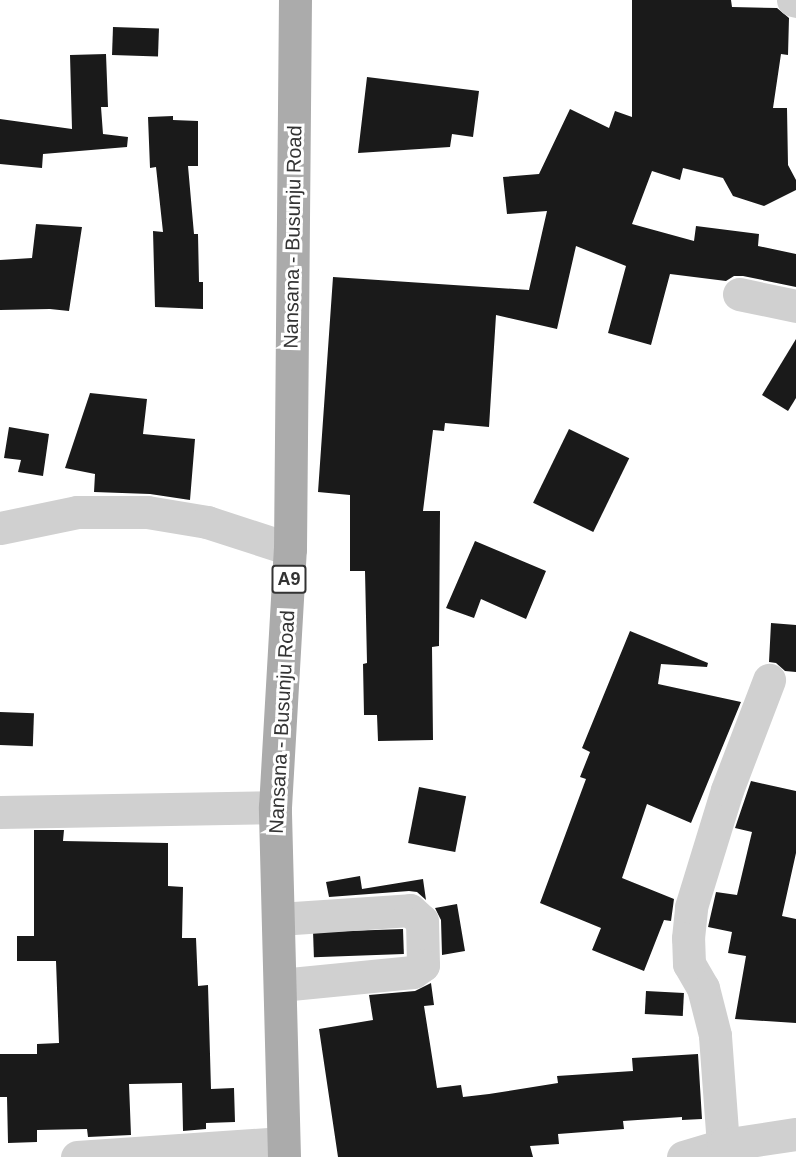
<!DOCTYPE html>
<style>
body{margin:0}
#map{position:relative;width:796px;height:1157px;overflow:hidden;background:#fff;font-family:Arial,sans-serif}
div>[style]{position:absolute}
[style*='--x']{left:calc(var(--x)*1px);top:calc(var(--y)*1px);width:calc(var(--w)*1px);rotate:calc(var(--a)*1deg)}
.building>*{inset:0;background:#1a1a1a;transform-origin:0 0}
.minor>*{height:33px;margin:-16.5px;padding:0 16.5px;transform-origin:16.5px;border-radius:16.5px;background:#d0d0d0}
.major>*{height:33px;margin:-16.5px;padding:0 16.5px;transform-origin:16.5px;border-radius:16.5px;background:#ababab}
span{translate:-50% -50%;white-space:nowrap;text-align:center;line-height:1.15;-webkit-text-stroke:6px #fff;paint-order:stroke}
.shield-label span{padding:2px 4px;background:#fff;border:2px solid;border-radius:4px;-webkit-text-stroke-width:0}
.shield-label{font-size:18px;color:#333;font-weight:700}
.street-label{font-size:20px;color:#333}
</style>
<div id="map">
<div class="building">
<div style="clip-path:polygon(632px 0,731px 0,732px 7px,777px 8px,789px 18px,788px 55px,781px 54px,773px 108px,787px 108px,788px 165px,796px 180px,796px 190px,764px 206px,733px 196px,723px 178px,683px 168px,680px 180px,652px 171px,632px 224px,694px 241px,696px 226px,759px 234px,758px 246px,796px 254px,796px 287px,743px 276px,734px 276px,726px 281px,670px 274px,651px 345px,608px 333px,626px 266px,576px 246px,557px 329px,496px 315px,489px 427px,445px 423px,444px 431px,433px 430px,423px 511px,440px 511px,439px 646px,432px 647px,433px 740px,378px 741px,377px 715px,364px 715px,363px 664px,367px 663px,365px 571px,350px 571px,350px 495px,318px 492px,333px 277px,529px 290px,547px 211px,507px 214px,503px 177px,539px 174px,570px 109px,609px 128px,615px 111px,632px 117px)"></div>
<div style="left:113px;top:27px;width:46px;height:28px;rotate:2deg"></div>
<div style="clip-path:polygon(106px 54px,108px 107px,101px 107px,103px 134px,128px 137px,127px 147px,43px 154px,42px 168px,0 164px,0 119px,72px 129px,70px 55px)"></div>
<div style="clip-path:polygon(367px 77px,479px 91px,473px 137px,452px 134px,450px 147px,358px 153px)"></div>
<div style="clip-path:polygon(173px 116px,173px 120px,198px 121px,198px 166px,188px 166px,194px 234px,198px 234px,199px 282px,203px 282px,203px 309px,155px 307px,153px 231px,163px 232px,156px 167px,150px 168px,148px 117px)"></div>
<div style="clip-path:polygon(36px 224px,82px 227px,69px 311px,50px 309px,0 310px,0 260px,32px 258px)"></div>
<div style="clip-path:polygon(796px 339px,796px 398px,788px 411px,762px 395px)"></div>
<div style="clip-path:polygon(90px 393px,147px 399px,143px 434px,195px 439px,190px 500px,150px 494px,94px 492px,95px 474px,65px 468px)"></div>
<div style="clip-path:polygon(9px 427px,49px 434px,43px 476px,18px 472px,21px 460px,4px 458px)"></div>
<div style="left:569px;top:429px;width:67px;height:82px;rotate:26deg"></div>
<div style="clip-path:polygon(475px 541px,546px 571px,526px 619px,481px 599px,474px 618px,446px 608px)"></div>
<div style="clip-path:polygon(771px 623px,796px 625px,796px 672px,785px 671px,776px 663px,769px 662px)"></div>
<div style="clip-path:polygon(630px 631px,708px 663px,707px 667px,661px 664px,658px 684px,741px 702px,691px 823px,647px 804px,622px 878px,674px 899px,671px 921px,664px 920px,644px 971px,592px 950px,601px 928px,540px 903px,586px 779px,580px 777px,590px 752px,582px 748px)"></div>
<div style="left:0;top:712px;width:34px;height:33px;rotate:2deg"></div>
<div style="clip-path:polygon(751px 781px,796px 791px,796px 853px,782px 916px,796px 919px,796px 1023px,735px 1019px,746px 956px,728px 953px,732px 932px,708px 927px,716px 892px,737px 895px,752px 832px,735px 828px)"></div>
<div style="left:419px;top:787px;width:48px;height:57px;rotate:11deg"></div>
<div style="clip-path:polygon(34px 830px,64px 830px,63px 841px,168px 843px,168px 886px,183px 887px,182px 938px,196px 938px,198px 986px,208px 985px,211px 1089px,234px 1088px,235px 1122px,206px 1123px,206px 1129px,183px 1131px,182px 1083px,129px 1084px,131px 1135px,88px 1137px,87px 1129px,37px 1130px,37px 1142px,8px 1143px,7px 1097px,0 1097px,0 1054px,37px 1054px,37px 1044px,59px 1043px,56px 961px,17px 961px,17px 936px,34px 936px)"></div>
<div style="clip-path:polygon(360px 876px,362px 889px,423px 879px,426px 900px,417px 892px,409px 891px,329px 897px,326px 882px)"></div>
<div style="clip-path:polygon(457px 904px,465px 951px,442px 955px,441px 920px,435px 908px)"></div>
<div style="left:403px;top:929px;width:25px;height:90px;rotate:88deg"></div>
<div style="clip-path:polygon(431px 983px,434px 1005px,424px 1006px,437px 1088px,461px 1085px,463px 1097px,489px 1094px,558px 1083px,557px 1076px,633px 1071px,632px 1058px,698px 1054px,702px 1119px,682px 1120px,682px 1117px,623px 1121px,624px 1129px,558px 1134px,559px 1144px,530px 1146px,533px 1157px,338px 1157px,319px 1029px,373px 1020px,369px 995px,415px 991px)"></div>
<div style="left:646px;top:991px;width:38px;height:23px;rotate:3deg"></div>
</div>
<div class="minor">
<div style="--x:793;--y:0;--w:3;--a:18"></div>
<div style="--x:739;--y:294;--w:58;--a:11.9"></div>
<div style="--x:0;--y:528;--w:79;--a:-11.7"></div>
<div style="--x:77;--y:512;--w:70;--a:0"></div>
<div style="--x:147;--y:512;--w:61;--a:9.5"></div>
<div style="--x:207;--y:522;--w:87;--a:18"></div>
<div style="--x:0;--y:812;--w:275;--a:-1"></div>
<div style="--x:279;--y:919;--w:131;--a:-3.9"></div>
<div style="--x:410;--y:910;--w:16;--a:43"></div>
<div style="--x:422;--y:921;--w:44;--a:88.7"></div>
<div style="--x:423;--y:965;--w:12;--a:145"></div>
<div style="--x:413;--y:972;--w:133;--a:174.4"></div>
<div style="--x:723;--y:1145;--w:110;--a:-94.2"></div>
<div style="--x:715;--y:1035;--w:49;--a:-104.3"></div>
<div style="--x:703;--y:988;--w:28;--a:-120"></div>
<div style="--x:689;--y:964;--w:26;--a:-92"></div>
<div style="--x:688;--y:938;--w:31;--a:-84"></div>
<div style="--x:691;--y:907;--w:122;--a:-72.9"></div>
<div style="--x:727;--y:790;--w:118;--a:-69.1"></div>
<div style="--x:77;--y:1157;--w:206;--a:-3.9"></div>
<div style="--x:683;--y:1157;--w:42;--a:-16.7"></div>
<div style="--x:723;--y:1145;--w:74;--a:-8.6"></div>
</div>
<div class="major">
<div style="--x:284;--y:1157;--w:350;--a:-91.5"></div>
<div style="--x:275;--y:807;--w:258;--a:-86.7"></div>
<div style="--x:290;--y:549;--w:549;--a:-89.48"></div>
</div>
<div class="shield-label">
<span style="left:289px;top:579px">A9</span>
</div>
<div class="street-label">
<span style="left:293px;top:237px;rotate:-89deg">Nansana - Busunju Road</span>
<span style="left:282px;top:722px;rotate:-87deg">Nansana - Busunju Road</span>
</div>
</div>
